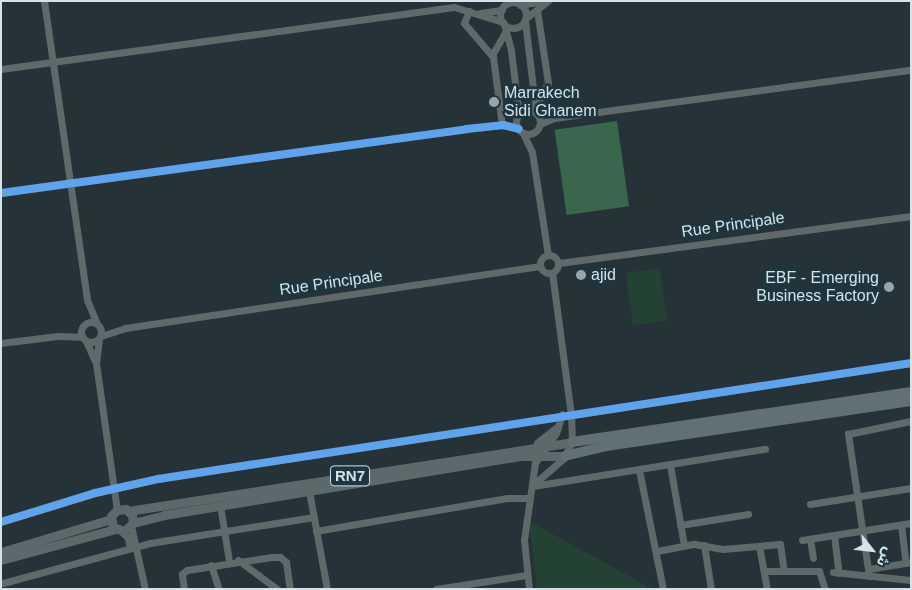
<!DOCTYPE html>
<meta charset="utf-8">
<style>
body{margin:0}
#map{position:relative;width:912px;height:590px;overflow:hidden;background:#253237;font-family:Arial,"Noto Sans Arabic",sans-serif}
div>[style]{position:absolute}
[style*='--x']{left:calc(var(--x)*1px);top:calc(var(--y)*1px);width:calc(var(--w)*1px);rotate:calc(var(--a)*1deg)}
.green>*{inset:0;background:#234233;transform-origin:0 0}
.forest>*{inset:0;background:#3a664e;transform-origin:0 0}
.minor>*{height:7px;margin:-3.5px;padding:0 3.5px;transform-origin:3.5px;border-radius:3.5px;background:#60696a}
.minor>.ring{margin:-3.5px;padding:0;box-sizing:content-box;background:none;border:7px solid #60696a;border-radius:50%}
.major>*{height:9px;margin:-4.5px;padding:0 4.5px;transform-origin:4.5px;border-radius:4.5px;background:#5c696b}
.highway>*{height:10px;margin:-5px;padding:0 5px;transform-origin:5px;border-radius:5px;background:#617072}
.cycleway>*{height:8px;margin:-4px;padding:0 4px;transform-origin:4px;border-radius:4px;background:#60a3ed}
.dots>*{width:14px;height:14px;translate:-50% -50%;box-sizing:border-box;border:2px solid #1d363f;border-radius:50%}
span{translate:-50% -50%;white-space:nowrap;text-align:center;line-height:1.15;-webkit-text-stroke:5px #1d363f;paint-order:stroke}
.shield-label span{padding:1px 4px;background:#1d363f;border:1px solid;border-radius:4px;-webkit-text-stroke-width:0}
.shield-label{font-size:15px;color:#d5e3e9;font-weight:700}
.poi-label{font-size:16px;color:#d5e3e9}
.left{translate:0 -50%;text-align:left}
.right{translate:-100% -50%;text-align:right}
.street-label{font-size:16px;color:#d5e3e9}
.frame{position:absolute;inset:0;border:2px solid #d5e3e9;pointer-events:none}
.north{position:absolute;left:847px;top:525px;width:50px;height:50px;-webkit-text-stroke:4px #1d363f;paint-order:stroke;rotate:119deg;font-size:14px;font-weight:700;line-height:20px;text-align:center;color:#d5e3e9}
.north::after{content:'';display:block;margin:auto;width:18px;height:22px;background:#d5e3e9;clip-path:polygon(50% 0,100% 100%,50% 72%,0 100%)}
</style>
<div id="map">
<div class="green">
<div style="left:660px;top:268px;width:53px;height:35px;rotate:82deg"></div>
<div style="clip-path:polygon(529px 521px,653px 589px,537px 589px)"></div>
</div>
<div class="forest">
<div style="left:617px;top:121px;width:86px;height:63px;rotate:82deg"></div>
</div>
<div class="minor">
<div style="--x:44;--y:1;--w:302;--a:81.8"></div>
<div style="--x:87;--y:300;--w:25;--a:67"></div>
<div class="ring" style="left:500px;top:2px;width:19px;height:19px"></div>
<div style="--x:520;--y:5;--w:23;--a:-10"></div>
<div style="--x:469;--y:11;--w:13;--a:113"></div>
<div style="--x:464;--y:23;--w:45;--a:49.5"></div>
<div style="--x:493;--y:57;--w:69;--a:82.5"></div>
<div style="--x:480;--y:13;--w:22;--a:-8"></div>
<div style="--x:526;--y:18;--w:28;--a:-38"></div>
<div style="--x:525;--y:21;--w:93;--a:83.2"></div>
<div style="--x:504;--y:24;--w:28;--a:75"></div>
<div style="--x:511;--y:51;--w:64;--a:82.9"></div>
<div style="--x:492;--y:55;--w:28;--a:-60"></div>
<div style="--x:1;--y:69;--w:457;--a:-7.8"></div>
<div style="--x:454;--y:7;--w:51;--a:17"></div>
<div style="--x:535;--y:108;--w:28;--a:-63"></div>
<div style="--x:548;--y:83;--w:74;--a:-98.6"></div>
<div class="ring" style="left:516px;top:110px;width:17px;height:17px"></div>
<div style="--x:540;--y:124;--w:15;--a:-23"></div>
<div style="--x:554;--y:118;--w:360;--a:-7.7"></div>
<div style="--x:523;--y:133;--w:21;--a:65"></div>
<div style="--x:532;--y:152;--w:104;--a:81.2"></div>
<div style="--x:1;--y:193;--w:469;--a:-7.8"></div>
<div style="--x:466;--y:129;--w:37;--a:-6"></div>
<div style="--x:503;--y:125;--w:16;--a:14"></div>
<div class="ring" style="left:540px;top:255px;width:11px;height:11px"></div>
<div style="--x:559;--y:263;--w:355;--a:-7.6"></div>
<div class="ring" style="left:81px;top:322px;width:13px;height:13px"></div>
<div style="--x:101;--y:336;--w:25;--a:-18"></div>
<div style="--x:125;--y:328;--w:420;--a:-8.5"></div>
<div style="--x:99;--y:339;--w:24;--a:97"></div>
<div style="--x:96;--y:363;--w:148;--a:81.9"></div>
<div style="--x:86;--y:341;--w:22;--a:66"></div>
<div style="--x:1;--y:343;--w:57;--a:-7"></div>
<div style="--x:58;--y:336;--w:24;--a:2"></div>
<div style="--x:670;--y:465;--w:81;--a:80.1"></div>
<div style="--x:639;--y:470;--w:121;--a:78.6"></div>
<div style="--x:534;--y:484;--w:38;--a:-41"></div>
<div style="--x:563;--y:459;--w:19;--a:-62"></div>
<div style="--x:572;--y:442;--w:27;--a:-92"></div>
<div style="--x:571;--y:415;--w:143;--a:-97.6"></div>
<div style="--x:533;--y:486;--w:235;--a:-9.1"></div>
<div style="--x:309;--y:491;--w:100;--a:79.6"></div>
<div style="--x:810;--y:504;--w:102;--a:-9"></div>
<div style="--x:220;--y:505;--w:57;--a:80.9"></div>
<div style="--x:1;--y:522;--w:98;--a:-17.1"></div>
<div style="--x:95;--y:493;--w:65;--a:-12.5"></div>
<div style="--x:158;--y:479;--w:762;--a:-8.76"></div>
<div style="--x:680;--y:525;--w:69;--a:-9.2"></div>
<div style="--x:901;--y:525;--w:38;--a:83"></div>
<div style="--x:131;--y:526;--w:65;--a:77.5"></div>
<div style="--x:121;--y:531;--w:10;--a:45"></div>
<div style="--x:128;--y:538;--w:10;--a:79"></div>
<div style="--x:316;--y:531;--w:194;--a:-9.8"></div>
<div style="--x:507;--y:498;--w:23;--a:0"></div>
<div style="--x:834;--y:535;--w:38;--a:83"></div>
<div style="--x:810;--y:539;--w:19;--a:81"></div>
<div style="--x:802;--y:540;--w:110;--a:-8.9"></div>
<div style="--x:704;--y:545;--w:45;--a:81"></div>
<div style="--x:759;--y:546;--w:44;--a:79.5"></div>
<div style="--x:657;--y:551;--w:38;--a:-11"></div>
<div style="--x:694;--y:544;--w:29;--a:10"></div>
<div style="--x:723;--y:549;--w:57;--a:-5"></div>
<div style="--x:780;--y:544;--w:27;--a:82"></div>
<div style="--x:238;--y:560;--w:49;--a:36.6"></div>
<div style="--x:211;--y:565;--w:25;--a:72"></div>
<div style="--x:868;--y:569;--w:44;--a:-9.2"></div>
<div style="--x:764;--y:571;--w:55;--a:0"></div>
<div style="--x:819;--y:571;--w:19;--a:72"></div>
<div style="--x:833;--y:572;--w:78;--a:5.9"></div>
<div style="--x:869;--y:576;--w:144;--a:-98.4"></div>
<div style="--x:848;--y:434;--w:64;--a:-11.7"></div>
<div style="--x:3;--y:583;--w:152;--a:-15.2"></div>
<div style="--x:150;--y:543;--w:166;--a:-9"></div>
<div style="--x:184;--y:589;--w:15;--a:-98"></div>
<div style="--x:182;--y:574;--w:6;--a:-39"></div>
<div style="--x:187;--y:570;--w:86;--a:-8.7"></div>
<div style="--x:272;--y:557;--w:8;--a:0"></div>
<div style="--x:280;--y:557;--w:8;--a:40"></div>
<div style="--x:286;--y:562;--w:27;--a:82"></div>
<div style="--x:436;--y:589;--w:91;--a:-8.8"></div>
<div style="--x:529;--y:589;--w:49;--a:-95.8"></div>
<div style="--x:524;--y:540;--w:78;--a:-81.9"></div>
<div style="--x:535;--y:463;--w:37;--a:-55"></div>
<div style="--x:556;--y:433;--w:20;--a:-72"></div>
</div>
<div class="major">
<div style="--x:538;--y:443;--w:24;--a:-38"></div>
<div style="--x:128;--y:511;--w:449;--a:-8.8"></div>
<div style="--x:133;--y:523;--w:8;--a:-97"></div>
<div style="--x:132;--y:515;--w:8;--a:-135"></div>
<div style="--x:126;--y:509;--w:9;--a:174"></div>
<div style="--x:117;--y:510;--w:8;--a:135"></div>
<div style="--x:111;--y:516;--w:11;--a:80"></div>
<div style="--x:113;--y:527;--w:12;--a:20"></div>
<div style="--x:124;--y:531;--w:12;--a:-42"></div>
<div style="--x:133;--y:523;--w:32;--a:-14"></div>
<div style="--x:164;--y:515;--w:360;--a:-9.4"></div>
<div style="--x:519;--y:456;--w:46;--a:0"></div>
<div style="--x:1;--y:552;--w:115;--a:-16.7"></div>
<div style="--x:1;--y:560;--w:118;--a:-15.2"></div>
</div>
<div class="highway">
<div style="--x:572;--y:442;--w:343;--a:-8.4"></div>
<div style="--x:565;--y:456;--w:42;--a:-13.7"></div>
<div style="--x:606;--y:446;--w:308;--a:-8.4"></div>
</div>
<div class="cycleway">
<div style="--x:1;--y:193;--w:469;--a:-7.8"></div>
<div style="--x:466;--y:129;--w:37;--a:-6"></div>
<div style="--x:503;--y:125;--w:16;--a:14"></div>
<div style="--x:1;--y:522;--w:98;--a:-17.1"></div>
<div style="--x:95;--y:493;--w:65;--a:-12.5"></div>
<div style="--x:158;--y:479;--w:762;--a:-8.76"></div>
</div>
<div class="dots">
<div style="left:494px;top:102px;background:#97a5ab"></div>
<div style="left:581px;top:275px;background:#97a5ab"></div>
<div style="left:889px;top:287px;background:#97a5ab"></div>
</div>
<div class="shield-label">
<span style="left:350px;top:476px">RN7</span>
</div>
<div class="poi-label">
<span class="left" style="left:504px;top:102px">Marrakech<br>Sidi Ghanem</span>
<span class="left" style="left:591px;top:275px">ajid</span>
<span class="right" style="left:879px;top:287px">EBF - Emerging<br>Business Factory</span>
</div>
<div class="street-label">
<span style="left:733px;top:225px;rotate:-8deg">Rue Principale</span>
<span style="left:331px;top:283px;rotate:-8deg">Rue Principale</span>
</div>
<div class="frame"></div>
<div class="north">ش</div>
</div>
